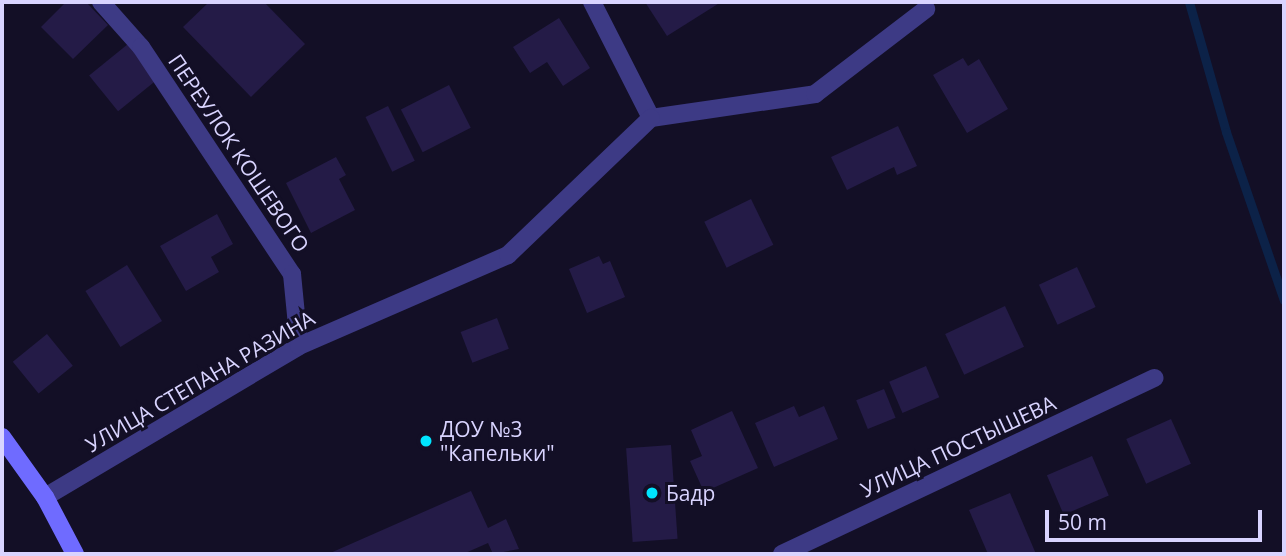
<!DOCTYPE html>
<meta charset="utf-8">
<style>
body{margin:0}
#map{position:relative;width:1286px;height:556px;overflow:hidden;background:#130f26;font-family:"Open Sans",sans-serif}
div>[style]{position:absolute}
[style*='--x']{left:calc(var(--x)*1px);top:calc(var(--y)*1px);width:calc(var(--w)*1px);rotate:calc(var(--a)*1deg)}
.stream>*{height:9px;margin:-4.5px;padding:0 4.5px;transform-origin:4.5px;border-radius:4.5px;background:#0c2248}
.building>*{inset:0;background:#241b47;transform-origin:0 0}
.street>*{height:18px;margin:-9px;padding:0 9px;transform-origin:9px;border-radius:9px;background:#3d3a85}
.secondary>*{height:18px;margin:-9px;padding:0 9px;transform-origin:9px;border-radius:9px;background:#6f6bff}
.dots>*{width:19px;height:19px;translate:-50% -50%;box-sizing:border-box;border:4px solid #130f26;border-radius:50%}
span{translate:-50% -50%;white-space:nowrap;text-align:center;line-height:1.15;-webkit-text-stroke:6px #130f26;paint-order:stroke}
.street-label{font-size:21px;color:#d9d4ff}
.poi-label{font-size:21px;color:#d9d4ff}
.left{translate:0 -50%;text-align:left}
.frame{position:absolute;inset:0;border:4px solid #d9d4ff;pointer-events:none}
.scale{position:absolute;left:1045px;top:510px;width:217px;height:32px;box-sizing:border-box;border:4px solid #d9d4ff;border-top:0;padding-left:9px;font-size:21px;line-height:24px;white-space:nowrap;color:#d9d4ff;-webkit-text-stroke:5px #130f26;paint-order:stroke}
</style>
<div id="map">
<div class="stream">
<div style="--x:1189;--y:2;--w:135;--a:74.1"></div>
<div style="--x:1226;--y:132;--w:178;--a:71"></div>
</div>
<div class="building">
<div style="clip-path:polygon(66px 2px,86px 2px,108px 25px,73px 59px,41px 27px)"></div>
<div style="clip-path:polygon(209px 2px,264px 2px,305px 44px,251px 97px,183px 27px)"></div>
<div style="clip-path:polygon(645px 2px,721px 2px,667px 36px)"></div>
<div style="clip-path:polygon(559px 18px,590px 68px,563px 86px,547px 62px,530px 73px,513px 47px)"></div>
<div style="left:128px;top:44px;width:46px;height:50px;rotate:51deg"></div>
<div style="clip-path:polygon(963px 58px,968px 66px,979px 59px,1008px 109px,967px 133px,933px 75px)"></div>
<div style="left:449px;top:85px;width:48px;height:54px;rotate:63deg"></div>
<div style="left:388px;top:106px;width:61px;height:25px;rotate:64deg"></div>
<div style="clip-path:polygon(898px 126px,917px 166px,897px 175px,894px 167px,847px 190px,831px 157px)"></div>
<div style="clip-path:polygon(336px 157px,346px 175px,339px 179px,355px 210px,311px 233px,286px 183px)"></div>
<div style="left:751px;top:199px;width:51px;height:52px;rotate:64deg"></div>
<div style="clip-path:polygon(217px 214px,233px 244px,211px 257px,219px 272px,186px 291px,160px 246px)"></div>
<div style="clip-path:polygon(599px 256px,603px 264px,610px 261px,625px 297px,587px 313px,569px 269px)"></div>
<div style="left:127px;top:265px;width:66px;height:49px;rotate:58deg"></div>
<div style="left:1077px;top:267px;width:44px;height:42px;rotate:65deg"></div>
<div style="left:1005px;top:306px;width:45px;height:66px;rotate:65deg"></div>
<div style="left:497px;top:318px;width:33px;height:39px;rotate:69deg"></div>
<div style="left:47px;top:334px;width:41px;height:44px;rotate:51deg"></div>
<div style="left:926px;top:366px;width:34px;height:40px;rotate:67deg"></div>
<div style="left:884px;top:389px;width:31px;height:30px;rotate:68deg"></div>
<div style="clip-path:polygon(794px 406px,799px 417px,824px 406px,838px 439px,774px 467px,755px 423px)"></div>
<div style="clip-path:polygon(732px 411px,758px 468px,704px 492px,690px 461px,702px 456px,691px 430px)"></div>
<div style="left:1171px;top:419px;width:49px;height:49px;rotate:66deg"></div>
<div style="left:671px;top:445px;width:94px;height:45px;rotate:86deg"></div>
<div style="left:1092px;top:456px;width:43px;height:49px;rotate:67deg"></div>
<div style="clip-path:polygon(471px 491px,488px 528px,506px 519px,519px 549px,493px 554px,488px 543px,463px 554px,328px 554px)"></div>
<div style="clip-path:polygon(1010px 493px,1036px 554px,988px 554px,969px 510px)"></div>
</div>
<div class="street">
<div style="--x:101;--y:2;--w:60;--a:48.4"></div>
<div style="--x:141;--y:47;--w:273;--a:56.4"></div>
<div style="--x:292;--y:274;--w:72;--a:84.4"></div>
<div style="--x:592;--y:2;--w:130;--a:63"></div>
<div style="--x:651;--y:118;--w:166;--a:-8.3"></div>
<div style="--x:815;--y:94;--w:140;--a:-37.4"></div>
<div style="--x:45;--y:497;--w:295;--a:-30.7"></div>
<div style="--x:299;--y:346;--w:228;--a:-23.5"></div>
<div style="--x:508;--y:255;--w:198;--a:-43.8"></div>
<div style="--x:782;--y:554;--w:412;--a:-25.3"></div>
</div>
<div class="secondary">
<div style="--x:2;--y:437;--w:74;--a:54.4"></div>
<div style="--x:45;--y:497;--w:64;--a:62.2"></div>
</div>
<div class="dots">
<div style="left:426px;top:441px;background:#00e5ff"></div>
<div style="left:652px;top:493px;background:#00e5ff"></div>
</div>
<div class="street-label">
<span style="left:239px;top:153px;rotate:56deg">ПЕРЕУЛОК КОШЕВОГО</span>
<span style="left:200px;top:381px;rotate:-30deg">УЛИЦА СТЕПАНА РАЗИНА</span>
<span style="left:958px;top:446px;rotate:-25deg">УЛИЦА ПОСТЫШЕВА</span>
</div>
<div class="poi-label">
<span class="left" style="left:440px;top:441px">ДОУ №3<br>"Капельки"</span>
<span class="left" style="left:666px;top:493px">Бадр</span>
</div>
<div class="frame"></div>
<div class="scale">50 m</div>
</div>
